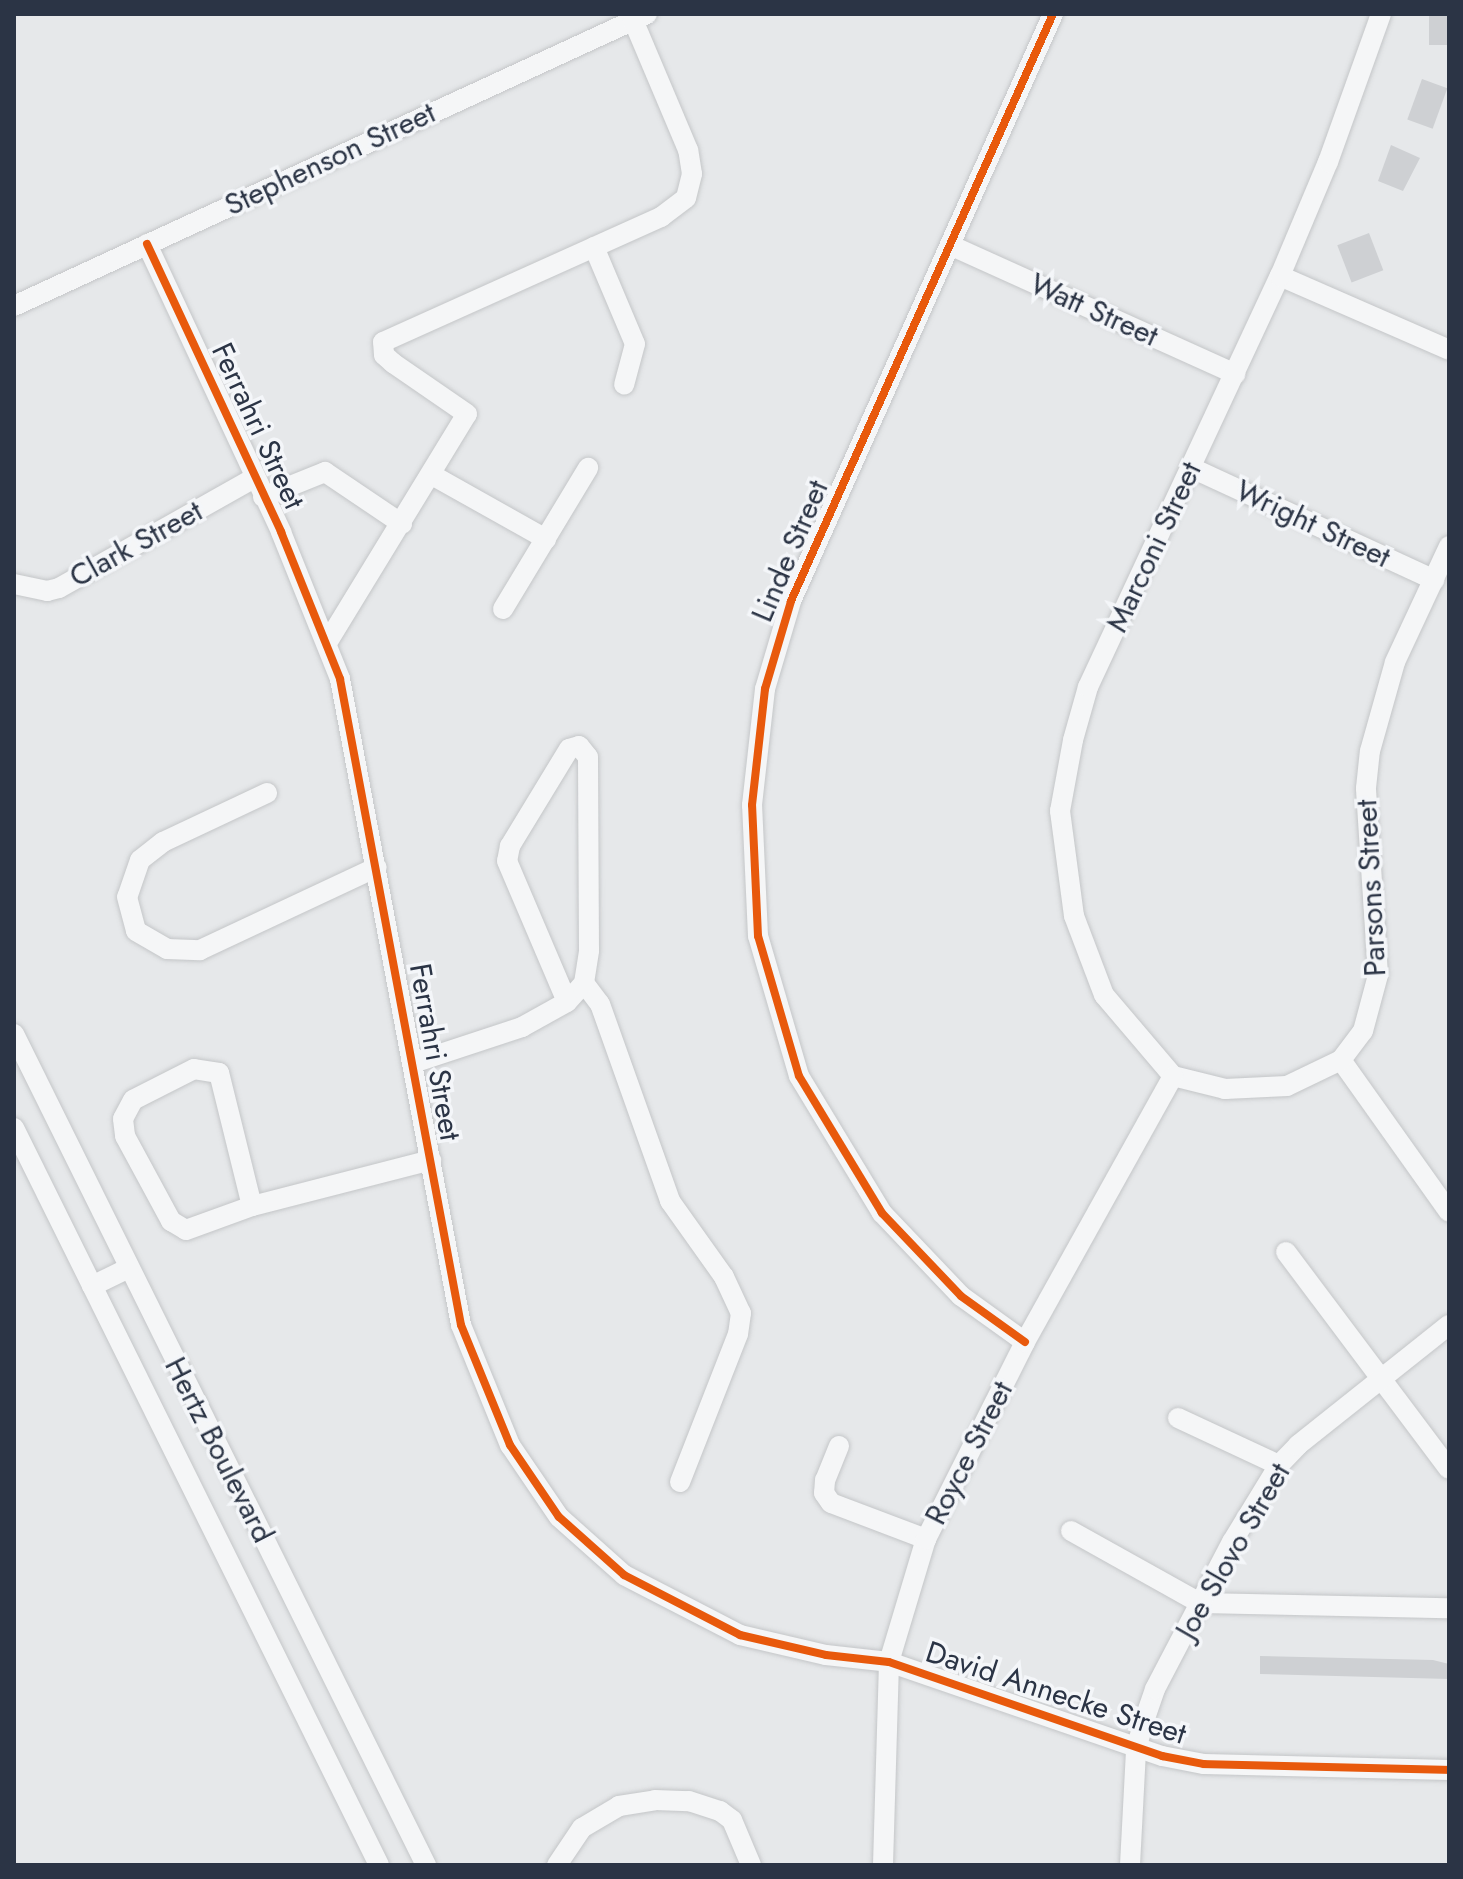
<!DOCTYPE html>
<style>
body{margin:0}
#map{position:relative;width:1463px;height:1879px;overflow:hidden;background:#e6e8ea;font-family:Jost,sans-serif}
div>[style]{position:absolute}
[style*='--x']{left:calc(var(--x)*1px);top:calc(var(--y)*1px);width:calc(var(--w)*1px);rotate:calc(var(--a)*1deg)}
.building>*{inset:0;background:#ced0d3;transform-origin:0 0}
.roads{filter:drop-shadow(0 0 2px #c4c6c8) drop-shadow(0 0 2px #c4c6c8)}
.minor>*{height:20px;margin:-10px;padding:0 10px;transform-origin:10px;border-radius:10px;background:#f5f6f7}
.cycleway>*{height:8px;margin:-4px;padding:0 4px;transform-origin:4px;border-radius:4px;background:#e8590c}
span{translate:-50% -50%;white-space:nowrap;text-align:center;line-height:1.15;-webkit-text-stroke:7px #f4f6f9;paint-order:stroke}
.street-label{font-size:30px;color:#2b3445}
.frame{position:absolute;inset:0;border:16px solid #2b3445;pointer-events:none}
</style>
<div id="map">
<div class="building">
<div style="left:1429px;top:14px;width:20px;height:31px"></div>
<div style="left:1422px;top:79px;width:27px;height:43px;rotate:20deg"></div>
<div style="clip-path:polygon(1391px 145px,1420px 158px,1403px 191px,1378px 181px)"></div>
<div style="left:1369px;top:233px;width:40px;height:34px;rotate:69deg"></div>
<div style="clip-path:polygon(1260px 1656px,1433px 1660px,1449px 1664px,1449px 1679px,1260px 1674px)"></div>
</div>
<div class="roads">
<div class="minor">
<div style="--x:147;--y:244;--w:318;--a:65"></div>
<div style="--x:281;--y:532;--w:158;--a:68.1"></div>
<div style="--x:340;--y:679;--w:657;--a:79.39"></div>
<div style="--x:461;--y:1325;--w:130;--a:67.8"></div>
<div style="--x:510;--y:1445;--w:87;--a:55.8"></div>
<div style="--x:559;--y:1517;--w:87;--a:41.7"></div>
<div style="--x:624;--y:1575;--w:131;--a:27.3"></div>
<div style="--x:740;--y:1635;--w:88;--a:13.1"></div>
<div style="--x:826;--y:1655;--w:63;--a:6.3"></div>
<div style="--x:889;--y:1662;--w:289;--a:19"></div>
<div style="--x:1162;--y:1756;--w:43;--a:10.8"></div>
<div style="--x:1204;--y:1764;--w:245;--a:1.4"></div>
<div style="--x:952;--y:246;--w:311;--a:24.3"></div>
<div style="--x:594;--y:247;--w:105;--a:67.1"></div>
<div style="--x:635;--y:344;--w:42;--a:105"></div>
<div style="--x:1280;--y:276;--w:184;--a:23.6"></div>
<div style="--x:14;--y:306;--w:697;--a:-24.76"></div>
<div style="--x:1192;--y:468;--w:267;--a:24.8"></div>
<div style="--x:432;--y:475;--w:131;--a:29.3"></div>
<div style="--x:263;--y:497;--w:67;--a:-22"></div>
<div style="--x:325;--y:472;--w:93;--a:34"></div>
<div style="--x:14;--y:584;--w:34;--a:12"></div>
<div style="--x:47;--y:591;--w:12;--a:-14"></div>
<div style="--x:59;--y:588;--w:224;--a:-29.4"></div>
<div style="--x:503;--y:609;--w:165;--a:-58.9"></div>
<div style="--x:327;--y:643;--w:268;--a:-58.6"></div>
<div style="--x:467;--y:414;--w:90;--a:-145.4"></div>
<div style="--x:393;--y:363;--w:12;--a:-138"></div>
<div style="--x:384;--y:355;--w:13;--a:-94"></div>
<div style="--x:383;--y:342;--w:305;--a:-24.2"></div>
<div style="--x:661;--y:217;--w:31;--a:-37"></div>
<div style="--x:686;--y:198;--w:25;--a:-76"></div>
<div style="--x:692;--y:174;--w:24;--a:-99"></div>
<div style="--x:688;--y:150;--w:141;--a:-112.9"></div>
<div style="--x:267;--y:793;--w:115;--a:154.8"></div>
<div style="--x:163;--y:842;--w:29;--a:142"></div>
<div style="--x:140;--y:860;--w:39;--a:109"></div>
<div style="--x:127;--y:897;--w:35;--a:75"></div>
<div style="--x:136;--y:931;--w:36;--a:30"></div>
<div style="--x:167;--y:949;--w:33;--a:2"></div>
<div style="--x:200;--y:950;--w:195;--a:-25.1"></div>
<div style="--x:584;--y:983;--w:26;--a:53"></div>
<div style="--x:600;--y:1004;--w:209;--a:70.4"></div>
<div style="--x:670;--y:1201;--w:93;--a:54.6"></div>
<div style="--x:724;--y:1277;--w:40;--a:65"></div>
<div style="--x:741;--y:1313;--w:21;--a:98"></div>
<div style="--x:738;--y:1334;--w:159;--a:111.4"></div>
<div style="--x:14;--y:1034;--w:928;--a:63.63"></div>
<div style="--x:1341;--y:1060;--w:186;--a:54.6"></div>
<div style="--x:413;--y:1063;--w:115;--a:-18.3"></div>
<div style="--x:522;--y:1027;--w:51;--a:-29.1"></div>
<div style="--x:567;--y:1002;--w:25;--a:-48"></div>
<div style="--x:584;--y:983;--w:33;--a:-81"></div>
<div style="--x:589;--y:950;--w:193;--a:-90.3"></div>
<div style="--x:588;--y:757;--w:14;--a:-129"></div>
<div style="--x:579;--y:746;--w:10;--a:163"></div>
<div style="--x:569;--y:749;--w:114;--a:121.3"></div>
<div style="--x:510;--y:846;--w:15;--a:101"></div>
<div style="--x:507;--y:861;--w:153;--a:66.9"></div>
<div style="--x:1173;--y:1076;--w:106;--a:-130.4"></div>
<div style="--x:1104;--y:995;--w:85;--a:-110.8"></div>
<div style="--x:1074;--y:916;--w:106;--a:-97.6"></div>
<div style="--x:1060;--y:811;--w:72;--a:-79.6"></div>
<div style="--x:1073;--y:740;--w:55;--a:-74.2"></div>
<div style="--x:1088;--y:687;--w:454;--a:-65"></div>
<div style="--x:1280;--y:276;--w:124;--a:-67.2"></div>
<div style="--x:1328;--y:162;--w:157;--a:-70.3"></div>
<div style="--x:1173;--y:1076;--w:54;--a:14"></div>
<div style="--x:1225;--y:1089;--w:62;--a:-2.8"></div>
<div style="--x:1287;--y:1086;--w:60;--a:-25.7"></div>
<div style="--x:1341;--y:1060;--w:36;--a:-53"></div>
<div style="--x:1363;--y:1031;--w:58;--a:-75"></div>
<div style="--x:1378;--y:975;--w:187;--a:-93.7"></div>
<div style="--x:1366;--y:788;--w:37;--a:-84"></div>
<div style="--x:1370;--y:751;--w:92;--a:-74.3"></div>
<div style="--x:1395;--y:662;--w:128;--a:-65"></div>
<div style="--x:14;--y:1128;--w:822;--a:63.65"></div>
<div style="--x:252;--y:1206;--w:137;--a:-103.9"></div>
<div style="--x:219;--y:1073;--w:25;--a:-171"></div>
<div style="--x:194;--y:1069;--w:68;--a:153.1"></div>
<div style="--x:133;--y:1100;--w:21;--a:118"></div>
<div style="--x:123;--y:1119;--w:17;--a:83"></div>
<div style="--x:125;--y:1136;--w:97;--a:61.6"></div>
<div style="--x:171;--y:1221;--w:17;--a:31"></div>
<div style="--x:186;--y:1230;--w:70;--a:-20"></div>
<div style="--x:252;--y:1206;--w:185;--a:-14.4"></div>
<div style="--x:1286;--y:1252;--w:271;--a:53.1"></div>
<div style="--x:92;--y:1286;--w:41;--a:-25.9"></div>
<div style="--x:1025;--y:1342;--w:79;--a:-144.3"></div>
<div style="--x:961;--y:1296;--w:115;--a:-133.6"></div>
<div style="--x:882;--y:1213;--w:160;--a:-121.2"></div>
<div style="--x:799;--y:1076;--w:146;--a:-106.3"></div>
<div style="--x:758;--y:936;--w:131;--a:-92.6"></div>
<div style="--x:752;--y:805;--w:117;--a:-83.6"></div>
<div style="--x:765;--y:689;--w:92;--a:-73.5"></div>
<div style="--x:791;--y:601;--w:643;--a:-65.95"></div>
<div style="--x:1178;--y:1418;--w:111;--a:25"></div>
<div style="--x:839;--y:1446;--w:37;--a:112"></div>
<div style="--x:825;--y:1480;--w:13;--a:94"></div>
<div style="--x:824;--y:1493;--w:12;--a:55"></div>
<div style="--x:831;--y:1503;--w:102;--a:20.8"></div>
<div style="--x:1071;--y:1531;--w:148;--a:29.2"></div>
<div style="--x:1200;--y:1603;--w:249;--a:1.2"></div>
<div style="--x:557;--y:1865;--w:45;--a:-56"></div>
<div style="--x:582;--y:1828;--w:43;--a:-30.7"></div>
<div style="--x:619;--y:1806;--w:36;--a:-9"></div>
<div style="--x:655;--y:1800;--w:34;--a:2"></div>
<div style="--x:689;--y:1801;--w:33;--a:18"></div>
<div style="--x:720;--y:1811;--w:15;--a:37"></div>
<div style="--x:732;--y:1820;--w:49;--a:67.1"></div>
<div style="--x:883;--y:1865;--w:203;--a:-88.3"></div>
<div style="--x:889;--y:1662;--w:128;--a:-73.3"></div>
<div style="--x:926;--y:1539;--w:220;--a:-63.3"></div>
<div style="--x:1025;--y:1342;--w:304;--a:-60.9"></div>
<div style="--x:1130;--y:1865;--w:116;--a:-87"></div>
<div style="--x:1136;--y:1749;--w:26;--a:-74"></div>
<div style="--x:1143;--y:1724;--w:37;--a:-71"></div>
<div style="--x:1155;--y:1689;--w:166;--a:-62.4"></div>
<div style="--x:1232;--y:1542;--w:90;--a:-58.6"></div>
<div style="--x:1279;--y:1465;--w:28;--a:-46"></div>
<div style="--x:1298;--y:1445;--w:193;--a:-38.5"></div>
</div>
</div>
<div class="cycleway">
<div style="--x:147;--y:244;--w:318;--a:65"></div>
<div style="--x:281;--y:532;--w:158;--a:68.1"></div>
<div style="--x:340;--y:679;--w:657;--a:79.39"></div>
<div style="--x:461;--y:1325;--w:130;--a:67.8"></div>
<div style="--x:510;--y:1445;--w:87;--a:55.8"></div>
<div style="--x:559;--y:1517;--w:87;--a:41.7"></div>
<div style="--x:624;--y:1575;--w:131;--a:27.3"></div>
<div style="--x:740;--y:1635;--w:88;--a:13.1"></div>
<div style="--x:826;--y:1655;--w:63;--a:6.3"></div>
<div style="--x:889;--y:1662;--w:289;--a:19"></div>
<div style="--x:1162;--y:1756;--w:43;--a:10.8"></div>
<div style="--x:1204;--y:1764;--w:245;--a:1.4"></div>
<div style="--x:1025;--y:1342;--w:79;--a:-144.3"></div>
<div style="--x:961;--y:1296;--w:115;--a:-133.6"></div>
<div style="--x:882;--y:1213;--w:160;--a:-121.2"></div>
<div style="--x:799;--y:1076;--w:146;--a:-106.3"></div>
<div style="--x:758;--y:936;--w:131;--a:-92.6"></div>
<div style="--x:752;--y:805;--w:117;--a:-83.6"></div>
<div style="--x:765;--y:689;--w:92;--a:-73.5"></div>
<div style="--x:791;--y:601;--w:643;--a:-65.95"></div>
</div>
<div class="street-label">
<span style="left:330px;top:159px;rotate:-25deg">Stephenson Street</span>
<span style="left:1094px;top:310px;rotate:24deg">Watt Street</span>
<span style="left:258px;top:426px;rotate:65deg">Ferrahri Street</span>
<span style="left:1313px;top:524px;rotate:25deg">Wright Street</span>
<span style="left:136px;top:544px;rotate:-29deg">Clark Street</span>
<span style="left:1154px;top:547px;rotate:-65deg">Marconi Street</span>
<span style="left:790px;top:551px;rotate:-67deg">Linde Street</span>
<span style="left:1371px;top:888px;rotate:-93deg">Parsons Street</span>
<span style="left:435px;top:1052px;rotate:80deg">Ferrahri Street</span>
<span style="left:219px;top:1450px;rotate:63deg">Hertz Boulevard</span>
<span style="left:969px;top:1453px;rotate:-63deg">Royce Street</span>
<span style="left:1233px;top:1551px;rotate:-60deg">Joe Slovo Street</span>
<span style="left:1056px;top:1693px;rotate:18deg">David Annecke Street</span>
</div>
<div class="frame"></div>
</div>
